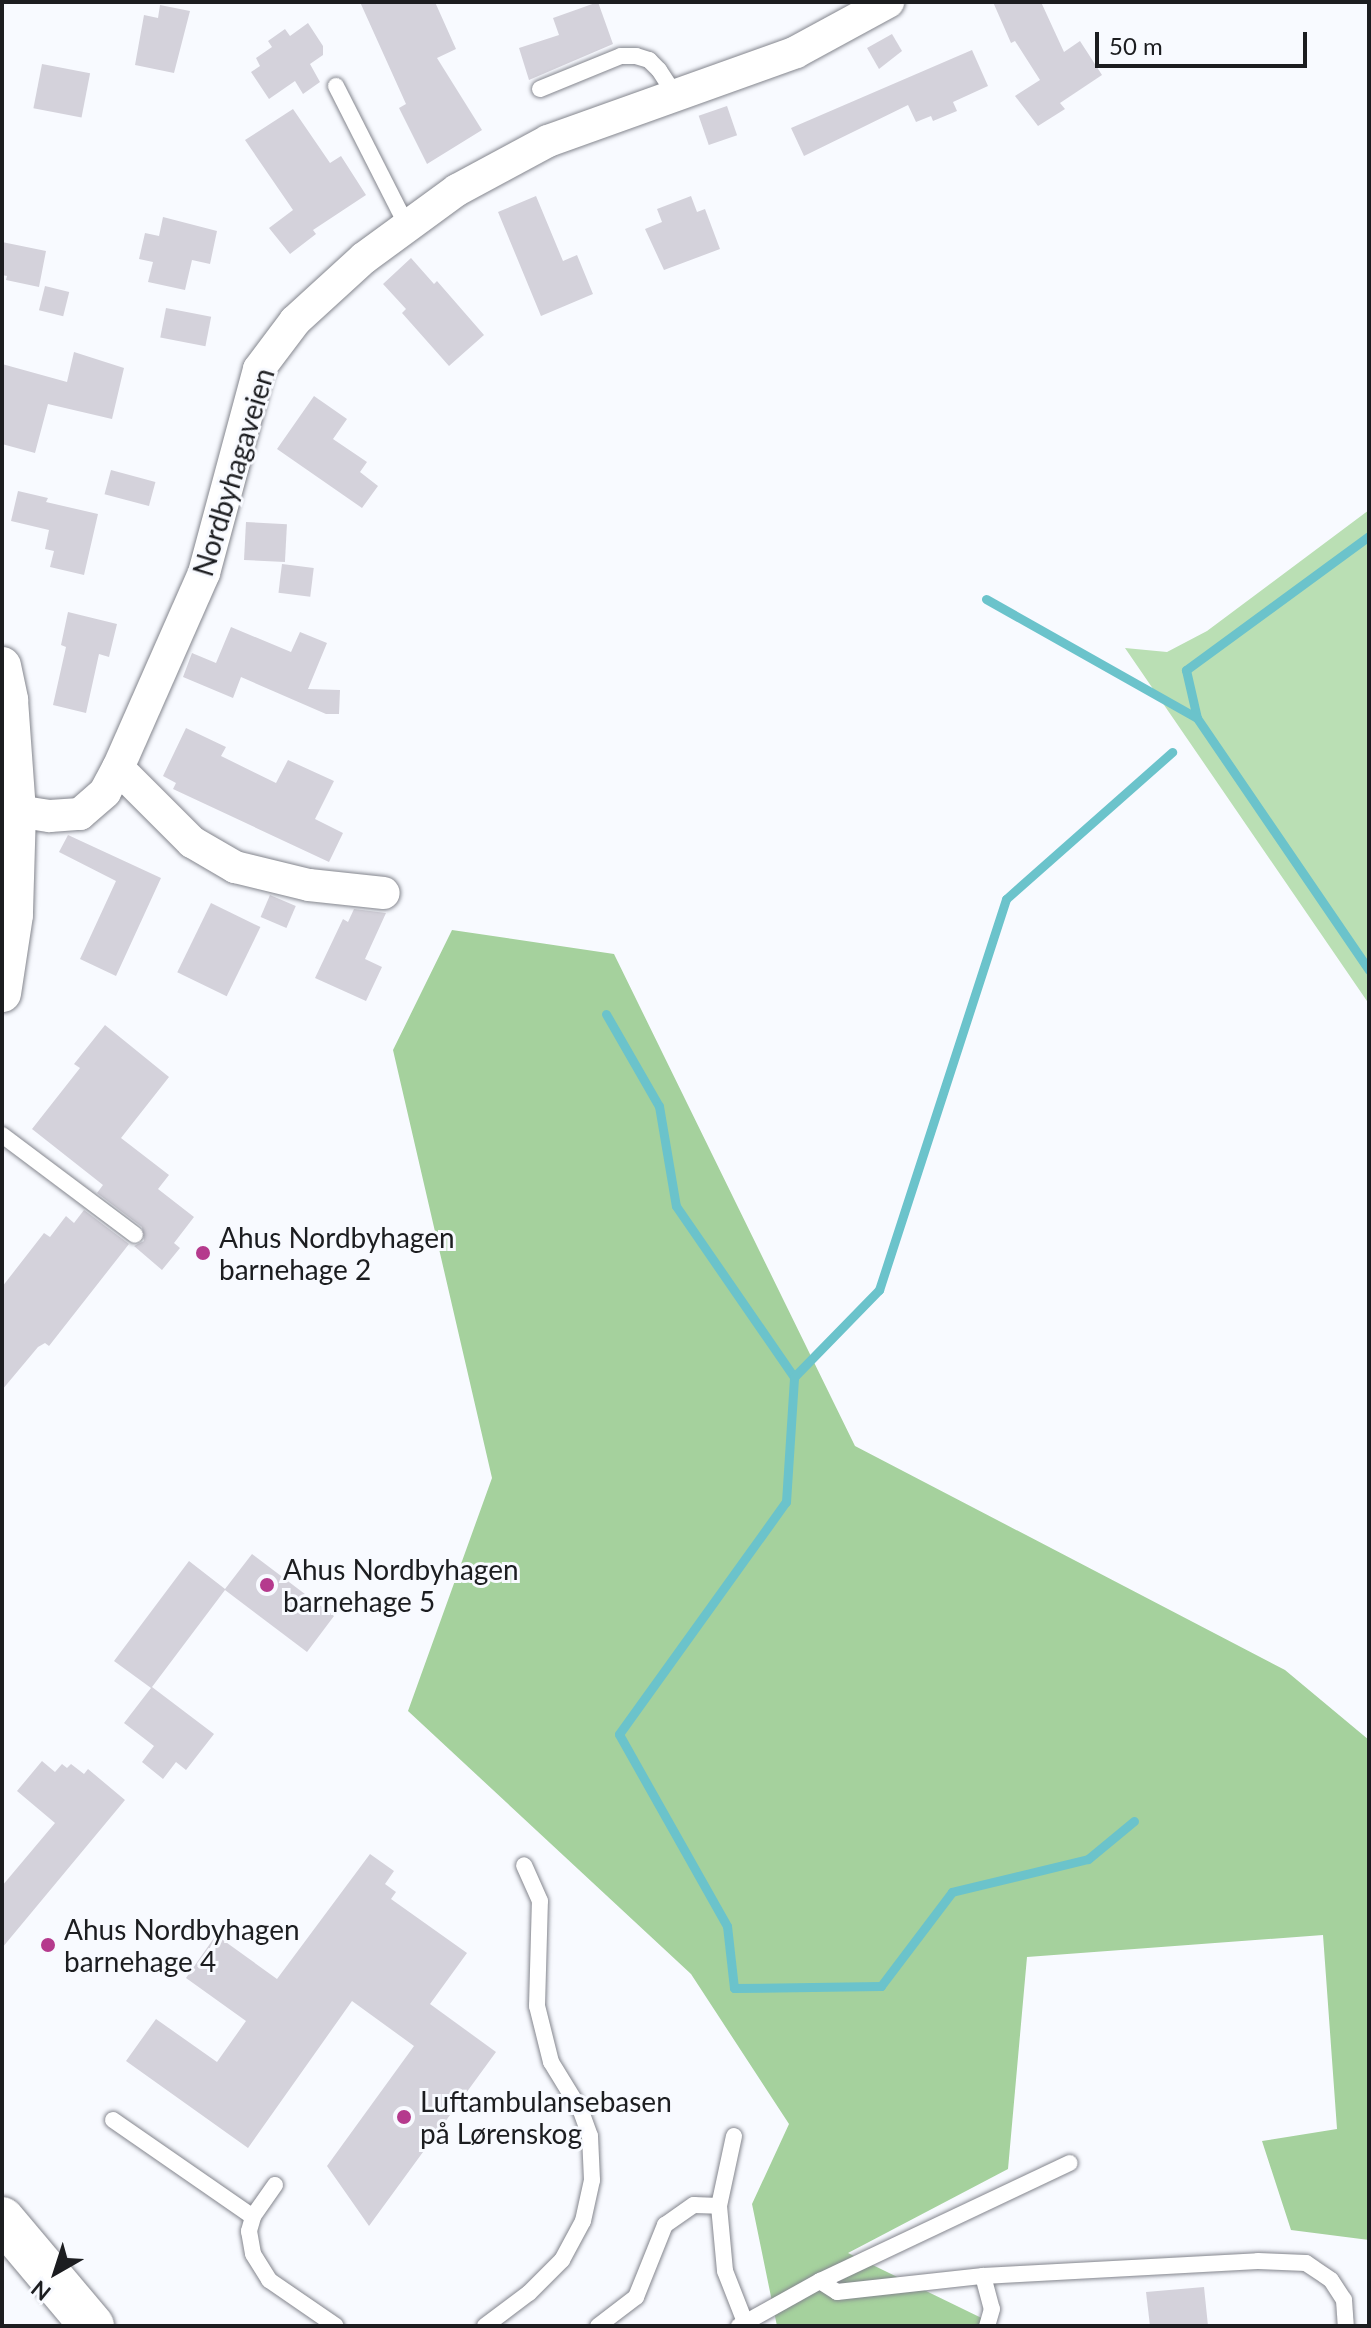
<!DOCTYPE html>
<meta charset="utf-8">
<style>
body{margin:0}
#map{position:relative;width:1371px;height:2328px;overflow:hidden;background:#f8faff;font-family:Lato,sans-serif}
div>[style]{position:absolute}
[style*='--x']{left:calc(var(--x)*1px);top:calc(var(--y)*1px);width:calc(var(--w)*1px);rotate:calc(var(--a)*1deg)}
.green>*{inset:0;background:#badfb4}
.forest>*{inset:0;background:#a5d19d}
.stream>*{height:9px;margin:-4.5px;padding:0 4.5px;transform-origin:4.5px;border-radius:4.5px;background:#6bc3cb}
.building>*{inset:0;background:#d4d2db;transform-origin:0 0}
.roads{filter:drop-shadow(0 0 2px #84868e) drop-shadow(0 0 2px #84868e)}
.service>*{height:16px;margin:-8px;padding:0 8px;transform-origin:8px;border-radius:8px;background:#fff}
.minor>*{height:32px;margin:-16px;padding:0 16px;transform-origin:16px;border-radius:16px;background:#fff}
.tertiary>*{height:38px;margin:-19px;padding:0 19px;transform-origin:19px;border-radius:19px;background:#fff}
.secondary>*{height:44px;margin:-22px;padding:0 22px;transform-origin:22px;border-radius:22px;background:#fff}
.dots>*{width:22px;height:22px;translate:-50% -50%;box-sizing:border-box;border:4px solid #f8faff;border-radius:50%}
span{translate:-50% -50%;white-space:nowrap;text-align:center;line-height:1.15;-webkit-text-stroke:6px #f8faff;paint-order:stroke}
.street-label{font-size:28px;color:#1c1d20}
.poi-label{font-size:28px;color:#1c1d20}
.left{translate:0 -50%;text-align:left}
.frame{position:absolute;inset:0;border:4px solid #1c1d20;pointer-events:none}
.north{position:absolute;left:16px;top:2232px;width:80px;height:80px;-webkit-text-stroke:6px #f8faff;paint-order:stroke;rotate:219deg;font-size:22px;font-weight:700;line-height:32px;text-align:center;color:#1c1d20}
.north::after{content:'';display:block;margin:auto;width:28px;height:36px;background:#1c1d20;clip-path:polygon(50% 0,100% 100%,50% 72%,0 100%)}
.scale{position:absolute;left:1095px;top:32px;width:212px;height:36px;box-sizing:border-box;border:4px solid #1c1d20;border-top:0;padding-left:10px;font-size:24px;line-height:28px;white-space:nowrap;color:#1c1d20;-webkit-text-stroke:6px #f8faff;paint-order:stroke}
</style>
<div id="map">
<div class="green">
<div style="clip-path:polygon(1369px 510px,1369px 1004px,1125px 648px,1167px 652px,1207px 631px)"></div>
</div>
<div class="forest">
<div style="clip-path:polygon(452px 930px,614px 954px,855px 1446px,1285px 1670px,1369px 1740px,1369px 2240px,1291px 2230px,1262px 2141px,1337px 2129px,1323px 1935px,1027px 1957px,1008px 2169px,848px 2253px,998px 2326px,777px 2326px,752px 2204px,789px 2124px,691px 1974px,408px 1711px,492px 1478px,393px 1050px)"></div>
</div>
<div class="stream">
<div style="--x:1369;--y:536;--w:227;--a:143.8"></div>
<div style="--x:1186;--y:670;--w:49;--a:77.1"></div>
<div style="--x:1197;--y:718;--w:305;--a:55.7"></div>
<div style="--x:986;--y:599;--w:242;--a:29.4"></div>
<div style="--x:606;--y:1014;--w:106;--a:60.1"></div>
<div style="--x:659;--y:1106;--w:101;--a:80.4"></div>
<div style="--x:676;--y:1206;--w:208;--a:55.4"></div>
<div style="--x:1134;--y:1821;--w:60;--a:140.4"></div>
<div style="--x:1088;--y:1859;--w:140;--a:166.4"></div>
<div style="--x:952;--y:1892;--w:118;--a:127.1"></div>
<div style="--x:881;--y:1986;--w:147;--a:179.2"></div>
<div style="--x:734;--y:1988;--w:62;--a:-96.4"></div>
<div style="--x:727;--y:1926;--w:220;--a:-119.4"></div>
<div style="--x:619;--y:1734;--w:286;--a:-54.3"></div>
<div style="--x:786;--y:1502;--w:125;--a:-86.3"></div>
<div style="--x:794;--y:1377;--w:122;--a:-45.7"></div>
<div style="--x:879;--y:1290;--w:411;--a:-72"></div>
<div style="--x:1006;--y:899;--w:222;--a:-41.5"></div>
</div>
<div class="building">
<div style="clip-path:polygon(360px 2px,435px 2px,456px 49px,437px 58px,482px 130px,427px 164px,399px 108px,406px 104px)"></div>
<div style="clip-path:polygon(598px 2px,613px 44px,529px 80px,519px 48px,559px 35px,553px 18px)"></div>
<div style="clip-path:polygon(993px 2px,1041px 2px,1064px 52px,1080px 41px,1102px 75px,1060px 103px,1065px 109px,1038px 126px,1015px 96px,1040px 80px,1015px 41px,1011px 43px)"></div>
<div style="clip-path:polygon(160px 5px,190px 11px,174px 73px,135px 65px,144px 15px,158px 18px)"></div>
<div style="clip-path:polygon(308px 23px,323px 46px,323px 55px,310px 64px,320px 82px,303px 94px,295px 81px,269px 99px,251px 72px,260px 66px,256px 58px,272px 47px,268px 41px,285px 29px,290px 36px)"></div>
<div style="clip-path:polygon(892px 34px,902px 51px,879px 69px,867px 48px)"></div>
<div style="clip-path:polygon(972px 50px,988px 86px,953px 102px,957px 111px,933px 121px,931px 116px,916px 122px,908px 105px,804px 156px,791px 128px)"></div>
<div style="left:42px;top:64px;width:49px;height:45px;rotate:11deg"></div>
<div style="left:727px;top:106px;width:31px;height:30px;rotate:71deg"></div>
<div style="clip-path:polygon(293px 109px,330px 163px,341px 156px,366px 195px,313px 230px,316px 234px,290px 254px,269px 228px,293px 210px,245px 140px)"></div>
<div style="clip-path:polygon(536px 196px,563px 261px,577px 255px,593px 294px,541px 316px,498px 212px)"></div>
<div style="clip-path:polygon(691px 196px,697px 212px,705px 209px,720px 249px,664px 270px,645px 229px,662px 222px,657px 209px)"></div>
<div style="clip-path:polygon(163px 217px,217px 231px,210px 264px,192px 260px,185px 290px,148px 282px,153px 262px,139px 259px,145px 233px,159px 236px)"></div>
<div style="clip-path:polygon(2px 242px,46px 251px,39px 287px,6px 280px,7px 276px,2px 275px)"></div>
<div style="clip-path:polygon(411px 258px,434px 284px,437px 281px,484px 335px,449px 366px,402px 313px,406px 309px,383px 284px)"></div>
<div style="left:45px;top:286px;width:25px;height:25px;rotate:14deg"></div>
<div style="left:166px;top:308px;width:46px;height:30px;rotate:11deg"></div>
<div style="clip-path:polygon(74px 352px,124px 368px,112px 419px,48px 404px,35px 453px,2px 444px,2px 364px,67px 382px)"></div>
<div style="clip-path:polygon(314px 396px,347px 419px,333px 439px,367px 462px,360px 472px,378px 486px,362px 508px,277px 449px)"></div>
<div style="left:111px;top:470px;width:46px;height:25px;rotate:15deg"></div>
<div style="clip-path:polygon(18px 491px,48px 498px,46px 502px,98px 514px,84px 575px,50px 567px,54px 551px,45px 549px,49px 530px,11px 521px)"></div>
<div style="left:246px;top:522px;width:41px;height:38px;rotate:3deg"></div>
<div style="left:282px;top:564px;width:32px;height:29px;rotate:7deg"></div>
<div style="clip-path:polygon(68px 612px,117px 624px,109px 657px,99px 654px,86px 713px,53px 705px,66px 647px,61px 645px)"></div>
<div style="clip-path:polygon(231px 627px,291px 652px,300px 632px,327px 643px,308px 689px,340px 690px,339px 714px,326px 714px,241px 677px,233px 698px,183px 677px,192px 653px,216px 663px)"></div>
<div style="clip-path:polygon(186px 728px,226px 747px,221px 756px,276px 783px,288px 760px,334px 781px,315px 819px,343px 833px,329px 862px,173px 789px,176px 783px,163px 776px)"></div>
<div style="clip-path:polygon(68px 835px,161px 878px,116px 976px,80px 959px,116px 881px,59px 852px)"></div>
<div style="left:270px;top:895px;width:28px;height:24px;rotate:23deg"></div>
<div style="left:211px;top:903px;width:55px;height:77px;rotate:26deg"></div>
<div style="clip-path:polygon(354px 909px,386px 913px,365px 959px,382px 967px,366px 1001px,315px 978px,343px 919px,348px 922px)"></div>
<div style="clip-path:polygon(105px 1025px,169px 1077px,121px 1138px,169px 1175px,158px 1189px,194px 1217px,174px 1243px,180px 1248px,162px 1270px,134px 1246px,144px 1241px,142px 1227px,97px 1193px,103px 1185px,32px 1129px,80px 1068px,74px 1064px)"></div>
<div style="clip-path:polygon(84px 1210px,129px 1244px,49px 1346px,45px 1343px,38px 1347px,2px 1390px,2px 1287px,44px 1233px,50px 1237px,66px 1216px,74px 1223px)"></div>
<div style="clip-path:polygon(252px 1554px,334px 1616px,307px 1652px,225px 1590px,152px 1687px,214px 1734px,186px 1770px,176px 1762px,163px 1779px,142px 1762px,154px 1746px,124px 1723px,151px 1688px,114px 1661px,189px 1561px,225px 1589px)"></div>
<div style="clip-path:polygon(42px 1761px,55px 1772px,62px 1764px,67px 1768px,71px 1764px,84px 1774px,88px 1769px,125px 1800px,2px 1948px,2px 1886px,55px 1823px,17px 1791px)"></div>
<div style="clip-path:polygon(370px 1854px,394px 1871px,385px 1884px,396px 1892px,391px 1899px,467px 1953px,430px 2004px,496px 2052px,369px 2226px,327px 2166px,414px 2046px,352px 2001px,248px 2148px,126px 2061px,156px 2019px,217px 2062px,246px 2021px,186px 1978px,216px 1935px,277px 1979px)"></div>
<div style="clip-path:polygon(1204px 2287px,1208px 2326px,1150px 2326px,1146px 2292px)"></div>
</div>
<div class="roads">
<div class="service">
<div style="--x:336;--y:86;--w:157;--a:63.1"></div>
<div style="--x:540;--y:89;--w:87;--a:-22.2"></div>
<div style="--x:621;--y:56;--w:15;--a:0"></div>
<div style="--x:636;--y:56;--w:14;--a:17"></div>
<div style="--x:649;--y:60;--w:14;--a:45"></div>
<div style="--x:659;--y:70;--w:30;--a:57"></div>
<div style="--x:2;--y:1135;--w:166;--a:36.9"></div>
<div style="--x:113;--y:2120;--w:170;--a:34.7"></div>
<div style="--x:734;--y:2136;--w:72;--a:102.1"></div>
<div style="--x:719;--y:2206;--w:65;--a:84.7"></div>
<div style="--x:725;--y:2271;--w:55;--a:68.6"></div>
<div style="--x:275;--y:2185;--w:39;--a:125"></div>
<div style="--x:253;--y:2217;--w:15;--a:106"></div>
<div style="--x:249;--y:2231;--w:23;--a:80"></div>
<div style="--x:253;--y:2254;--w:31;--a:58"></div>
<div style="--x:269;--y:2280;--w:81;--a:34.5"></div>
<div style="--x:983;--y:2276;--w:34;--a:75"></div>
<div style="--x:992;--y:2309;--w:18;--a:106"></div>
<div style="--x:820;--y:2281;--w:20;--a:33"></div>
<div style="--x:837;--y:2292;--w:147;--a:-6.3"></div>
<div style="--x:983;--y:2276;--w:275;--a:-3.1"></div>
<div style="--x:1258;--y:2261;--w:48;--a:2.4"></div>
<div style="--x:1306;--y:2263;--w:30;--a:34"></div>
<div style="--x:1331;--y:2280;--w:24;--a:57"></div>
<div style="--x:1344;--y:2300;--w:26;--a:86"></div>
<div style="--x:485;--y:2326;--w:55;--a:-36.9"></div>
<div style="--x:529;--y:2293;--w:47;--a:-45"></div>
<div style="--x:562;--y:2260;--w:44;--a:-61.7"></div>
<div style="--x:583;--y:2221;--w:42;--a:-77.6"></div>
<div style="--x:592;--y:2180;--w:44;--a:-92.6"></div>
<div style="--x:590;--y:2136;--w:27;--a:-110"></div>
<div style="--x:581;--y:2111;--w:57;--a:-121.5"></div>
<div style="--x:551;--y:2062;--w:58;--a:-104"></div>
<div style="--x:537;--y:2006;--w:105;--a:-88.4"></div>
<div style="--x:540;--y:1901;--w:39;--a:-114"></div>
<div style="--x:598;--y:2326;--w:48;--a:-37.3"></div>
<div style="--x:636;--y:2297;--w:78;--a:-68.1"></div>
<div style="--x:665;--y:2225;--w:35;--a:-35"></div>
<div style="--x:694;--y:2205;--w:25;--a:2"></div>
<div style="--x:739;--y:2326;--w:93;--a:-29.1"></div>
<div style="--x:820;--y:2281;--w:276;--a:-25.3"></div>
</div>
<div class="minor">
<div style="--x:118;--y:768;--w:105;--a:45"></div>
<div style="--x:192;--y:842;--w:50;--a:30.2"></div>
<div style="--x:235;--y:867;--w:76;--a:13.7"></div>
<div style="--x:309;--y:885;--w:75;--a:6.1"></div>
<div style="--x:17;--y:811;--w:33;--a:9"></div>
<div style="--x:50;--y:816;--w:30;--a:-4"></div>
<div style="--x:80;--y:814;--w:33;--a:-41"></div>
<div style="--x:105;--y:792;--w:27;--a:-62"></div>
<div style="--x:118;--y:768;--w:213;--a:-66.2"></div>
<div style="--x:204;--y:573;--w:211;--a:-74.9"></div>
<div style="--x:259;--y:369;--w:60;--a:-53.1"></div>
<div style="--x:295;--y:321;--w:93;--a:-42.4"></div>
<div style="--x:364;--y:258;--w:115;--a:-36.2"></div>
<div style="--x:457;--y:190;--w:103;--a:-28.3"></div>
<div style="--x:548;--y:141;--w:263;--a:-19.7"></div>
<div style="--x:796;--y:52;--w:105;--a:-28.5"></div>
</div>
<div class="tertiary">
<div style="--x:2;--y:666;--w:35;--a:78"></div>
<div style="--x:9;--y:700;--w:111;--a:85.9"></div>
<div style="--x:17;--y:811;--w:104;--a:91.7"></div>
<div style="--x:14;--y:915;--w:79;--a:98.7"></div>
</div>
<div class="secondary">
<div style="--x:2;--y:2219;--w:140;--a:49.9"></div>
</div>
</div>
<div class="dots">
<div style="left:203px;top:1253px;background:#b53a8d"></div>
<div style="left:267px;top:1585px;background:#b53a8d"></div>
<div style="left:48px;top:1945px;background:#b53a8d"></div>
<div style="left:404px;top:2117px;background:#b53a8d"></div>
</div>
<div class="street-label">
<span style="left:233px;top:472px;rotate:-73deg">Nordbyhagaveien</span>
</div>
<div class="poi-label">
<span class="left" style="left:219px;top:1253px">Ahus Nordbyhagen<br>barnehage 2</span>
<span class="left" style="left:283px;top:1585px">Ahus Nordbyhagen<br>barnehage 5</span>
<span class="left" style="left:64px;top:1945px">Ahus Nordbyhagen<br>barnehage 4</span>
<span class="left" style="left:420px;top:2117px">Luftambulansebasen<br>på Lørenskog</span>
</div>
<div class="frame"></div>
<div class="north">N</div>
<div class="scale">50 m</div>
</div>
